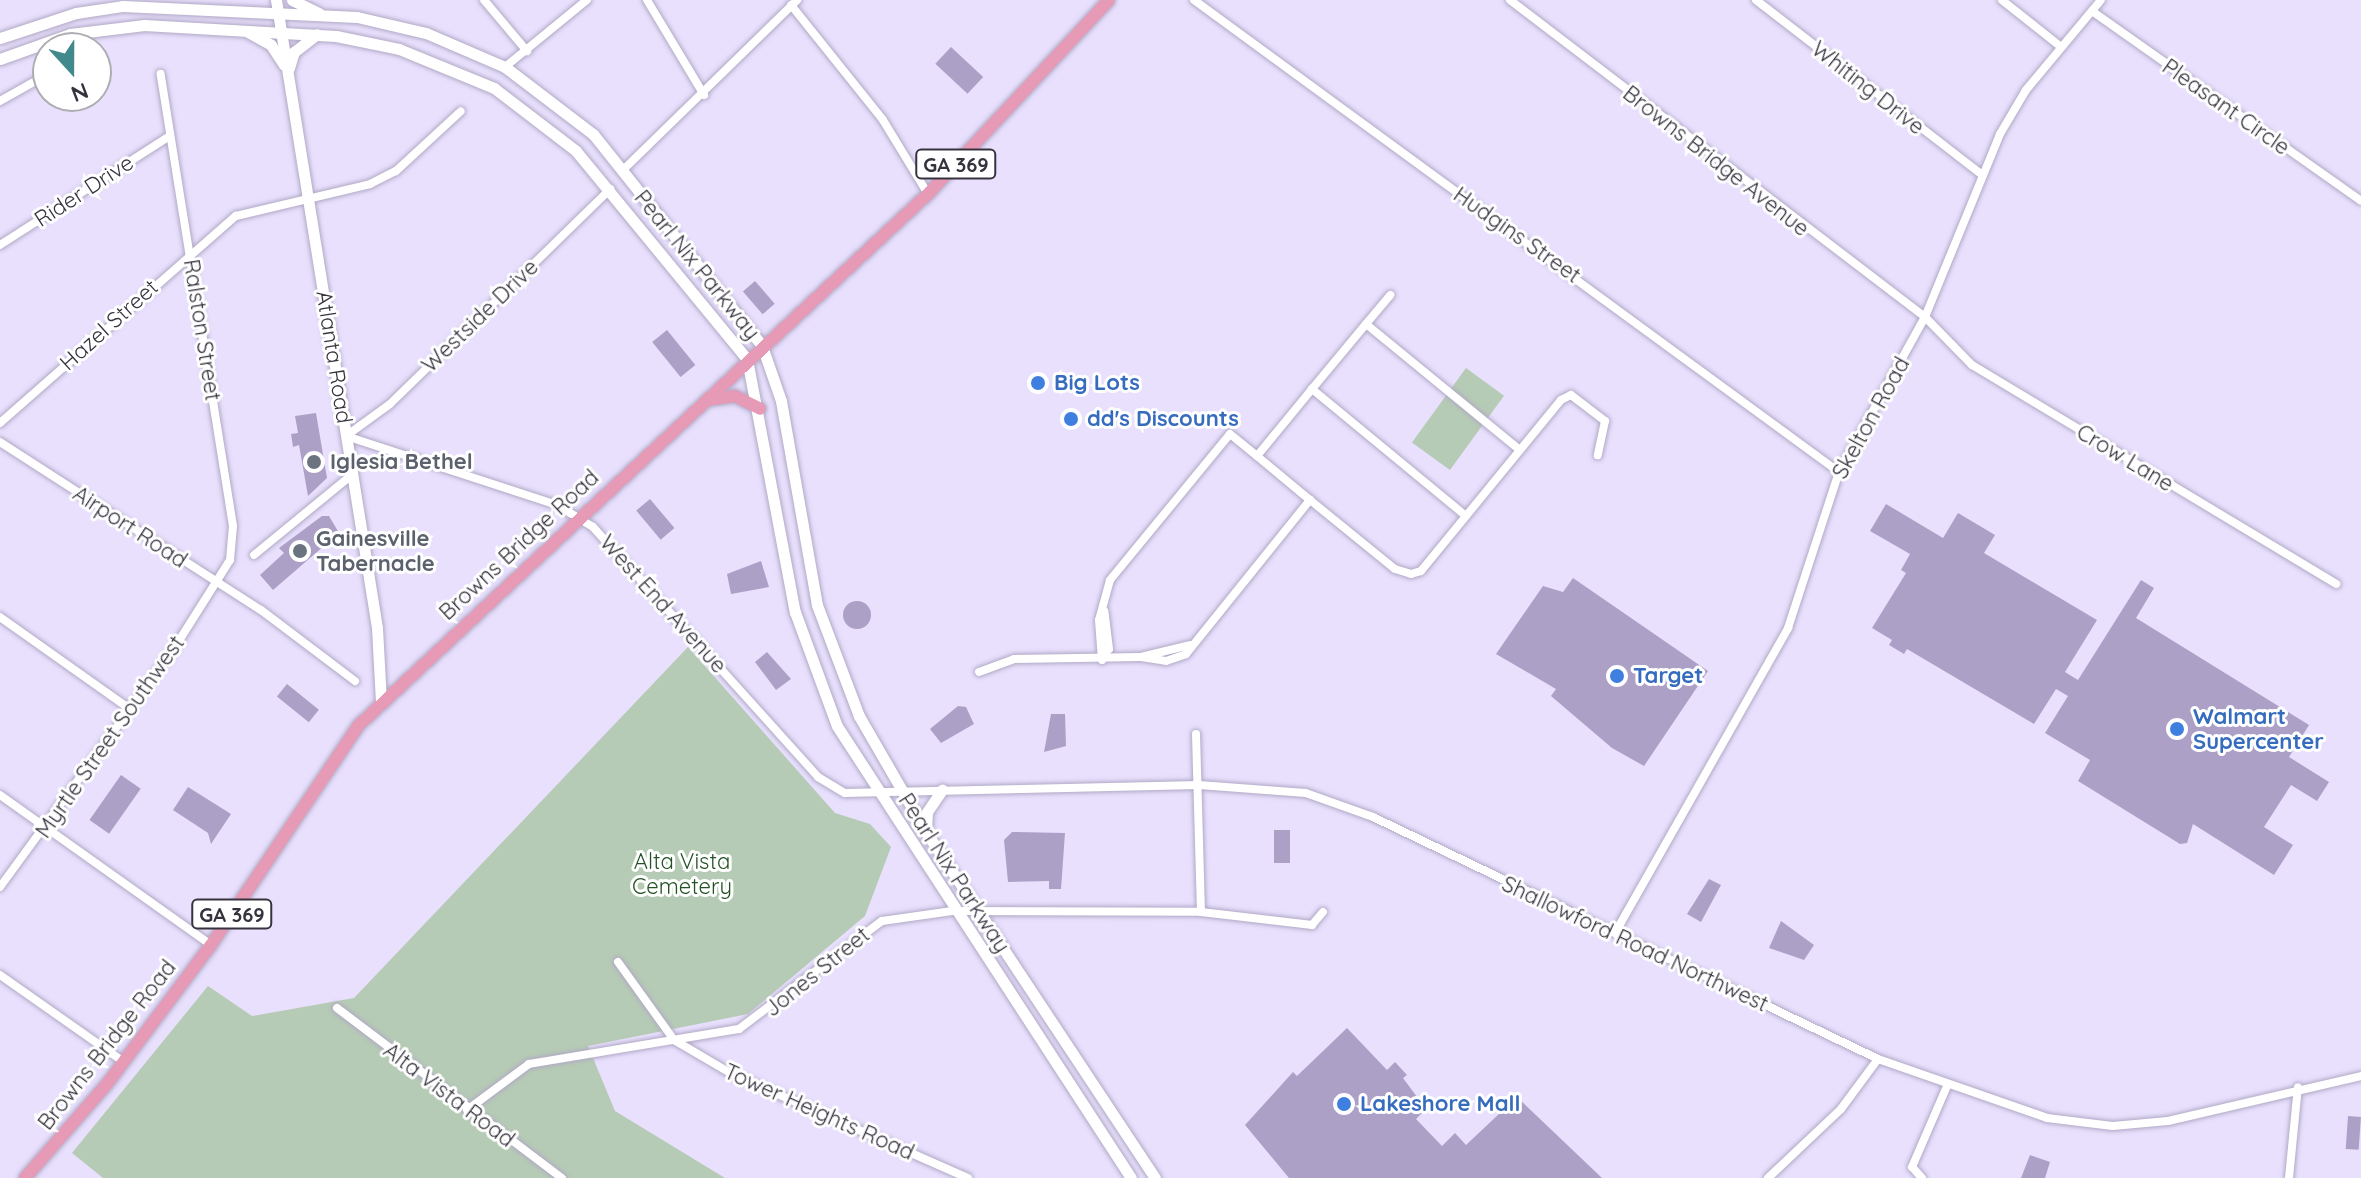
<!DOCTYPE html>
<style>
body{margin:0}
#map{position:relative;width:2361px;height:1178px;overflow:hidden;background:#e8e0fd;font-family:Quicksand,sans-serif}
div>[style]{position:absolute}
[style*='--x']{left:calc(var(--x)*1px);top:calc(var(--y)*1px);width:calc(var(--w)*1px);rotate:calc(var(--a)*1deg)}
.green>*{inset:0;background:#b6cbb5;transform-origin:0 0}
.building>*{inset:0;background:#aca0c7;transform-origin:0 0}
.round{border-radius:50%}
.roads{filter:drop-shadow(0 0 2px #b1a9c5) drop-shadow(0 0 2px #b1a9c5)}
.street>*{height:8px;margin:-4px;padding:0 4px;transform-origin:4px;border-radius:4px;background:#fff}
.secondary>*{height:11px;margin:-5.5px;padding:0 5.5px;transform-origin:5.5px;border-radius:5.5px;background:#fff}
.primary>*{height:12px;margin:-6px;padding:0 6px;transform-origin:6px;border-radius:6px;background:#e69ab5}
.dots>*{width:22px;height:22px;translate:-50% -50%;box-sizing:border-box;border:4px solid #fff;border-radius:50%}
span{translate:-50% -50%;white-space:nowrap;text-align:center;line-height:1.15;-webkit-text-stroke:6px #fff;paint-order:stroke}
.shield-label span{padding:2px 6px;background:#fff;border:2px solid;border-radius:6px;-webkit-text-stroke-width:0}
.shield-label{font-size:20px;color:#36333e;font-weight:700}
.street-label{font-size:22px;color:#36333e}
.shop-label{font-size:22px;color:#366cbe;font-weight:700}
.left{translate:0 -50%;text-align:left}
.worship-label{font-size:22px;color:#5b616d;font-weight:700}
.park-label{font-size:22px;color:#245225}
.north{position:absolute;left:32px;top:32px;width:80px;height:80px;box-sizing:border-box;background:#fff;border:2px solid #afadb2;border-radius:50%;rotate:159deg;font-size:22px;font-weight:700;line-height:32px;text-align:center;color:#36333e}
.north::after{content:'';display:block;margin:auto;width:28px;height:36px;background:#41898d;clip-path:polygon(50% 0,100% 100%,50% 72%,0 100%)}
</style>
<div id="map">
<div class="green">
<div style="left:1466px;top:368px;width:47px;height:92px;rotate:36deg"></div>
<div style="clip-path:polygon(688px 647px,835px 813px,870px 824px,891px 847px,865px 916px,748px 1014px,588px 1046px,615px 1111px,725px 1178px,103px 1178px,72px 1153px,208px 986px,252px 1016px,354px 998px)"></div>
</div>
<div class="building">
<div style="left:951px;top:47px;width:44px;height:23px;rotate:43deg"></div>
<div style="left:755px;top:281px;width:30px;height:16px;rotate:49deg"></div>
<div style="left:667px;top:330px;width:45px;height:19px;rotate:51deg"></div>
<div style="clip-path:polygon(316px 413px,327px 478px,308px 496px,299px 445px,293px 447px,291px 434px,298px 433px,295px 416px)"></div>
<div style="left:650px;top:499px;width:38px;height:18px;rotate:50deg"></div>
<div style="clip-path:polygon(1886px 504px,1943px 538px,1958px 513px,1995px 535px,1984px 553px,2097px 620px,2065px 672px,2078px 680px,2141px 580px,2154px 588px,2136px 618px,2309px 725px,2289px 757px,2329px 782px,2317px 801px,2291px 785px,2264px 827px,2293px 845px,2274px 875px,2193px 824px,2187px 843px,2180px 844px,2078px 781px,2090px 760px,2045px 733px,2068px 696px,2056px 689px,2034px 724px,1907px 649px,1904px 654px,1889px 645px,1892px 640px,1872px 628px,1906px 573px,1901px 570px,1910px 554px,1870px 531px)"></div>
<div style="clip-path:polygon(322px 516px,329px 516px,339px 533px,273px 590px,260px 575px,284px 553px,279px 548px)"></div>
<div style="clip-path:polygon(761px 561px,769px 587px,731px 594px,727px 574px)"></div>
<div style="clip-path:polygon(1573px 578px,1708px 671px,1644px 766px,1612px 748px,1551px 696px,1556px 689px,1496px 654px,1543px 586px,1563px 592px)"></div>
<div class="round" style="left:843px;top:601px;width:28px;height:28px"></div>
<div style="clip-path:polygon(767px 652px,791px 679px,776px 690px,755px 662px)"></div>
<div style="left:287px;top:684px;width:41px;height:16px;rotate:39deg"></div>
<div style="clip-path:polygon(958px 706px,966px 707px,974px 724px,941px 743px,930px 729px)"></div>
<div style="clip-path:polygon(1051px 714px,1065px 714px,1066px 746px,1044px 752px)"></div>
<div style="left:121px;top:775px;width:24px;height:55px;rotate:35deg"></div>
<div style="clip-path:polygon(188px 787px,231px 814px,211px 844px,208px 833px,173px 810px)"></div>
<div style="left:1274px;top:830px;width:16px;height:33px"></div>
<div style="clip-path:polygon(1012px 832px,1065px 833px,1061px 889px,1049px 889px,1049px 881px,1008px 882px,1004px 840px)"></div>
<div style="clip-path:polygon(1709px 879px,1721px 885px,1701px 922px,1687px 914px)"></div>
<div style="clip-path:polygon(1781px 921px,1814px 945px,1804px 960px,1769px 948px)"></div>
<div style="clip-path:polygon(1347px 1028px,1387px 1070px,1395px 1062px,1407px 1075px,1403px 1078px,1426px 1109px,1416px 1119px,1442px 1146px,1455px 1133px,1466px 1145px,1517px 1097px,1602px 1178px,1289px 1178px,1245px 1125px,1293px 1072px,1297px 1076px)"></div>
<div style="left:2348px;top:1116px;width:13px;height:33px;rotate:4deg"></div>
<div style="clip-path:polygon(2030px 1155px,2050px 1162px,2045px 1178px,2021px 1178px)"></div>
</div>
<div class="roads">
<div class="street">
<div style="--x:484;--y:0;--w:67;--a:49.9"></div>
<div style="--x:647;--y:0;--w:111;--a:59"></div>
<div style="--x:1194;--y:0;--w:799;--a:36.2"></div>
<div style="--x:1510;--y:0;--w:522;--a:37.37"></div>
<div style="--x:1925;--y:317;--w:67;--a:45.6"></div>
<div style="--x:1972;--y:365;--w:425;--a:31"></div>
<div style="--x:1756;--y:0;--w:283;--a:37.7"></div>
<div style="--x:2002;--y:0;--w:75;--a:38.5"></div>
<div style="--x:791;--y:5;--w:147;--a:51.3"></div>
<div style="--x:883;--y:120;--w:87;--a:58.7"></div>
<div style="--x:2092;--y:11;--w:329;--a:35.2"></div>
<div style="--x:505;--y:67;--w:106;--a:-39.3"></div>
<div style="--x:0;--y:101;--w:55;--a:-29.4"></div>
<div style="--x:622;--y:171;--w:245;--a:-44.3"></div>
<div style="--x:0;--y:245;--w:200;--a:-32.7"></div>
<div style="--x:1366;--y:324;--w:38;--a:-50"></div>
<div style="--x:0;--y:423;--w:314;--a:-41.3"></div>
<div style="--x:236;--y:216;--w:138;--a:-13.4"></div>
<div style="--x:370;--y:184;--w:29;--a:-27"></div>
<div style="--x:396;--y:171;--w:88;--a:-42.7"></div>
<div style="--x:346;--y:436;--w:222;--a:18.1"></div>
<div style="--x:557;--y:505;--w:42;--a:31.4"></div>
<div style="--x:593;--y:527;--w:336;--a:48"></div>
<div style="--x:818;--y:777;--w:31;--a:31"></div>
<div style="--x:845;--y:793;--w:354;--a:-1.3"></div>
<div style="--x:1199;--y:785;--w:107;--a:4.3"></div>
<div style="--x:1306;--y:793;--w:71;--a:19.7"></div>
<div style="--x:1373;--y:817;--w:560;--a:25.6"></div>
<div style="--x:1878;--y:1059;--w:179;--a:19.2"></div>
<div style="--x:2047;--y:1118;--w:66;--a:6.9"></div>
<div style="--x:2113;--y:1126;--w:55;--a:-5.2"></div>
<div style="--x:2168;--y:1121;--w:198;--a:-13.1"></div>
<div style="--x:346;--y:436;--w:54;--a:-36"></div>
<div style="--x:390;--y:404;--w:308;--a:-44.3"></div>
<div style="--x:0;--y:442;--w:310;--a:32.8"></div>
<div style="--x:261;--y:610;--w:118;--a:37.1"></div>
<div style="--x:1257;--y:456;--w:69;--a:39.7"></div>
<div style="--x:1466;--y:516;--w:200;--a:-140.5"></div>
<div style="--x:1312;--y:389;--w:85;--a:-50.3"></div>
<div style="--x:1366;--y:324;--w:199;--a:39.3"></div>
<div style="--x:254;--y:555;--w:128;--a:-39.3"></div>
<div style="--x:0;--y:617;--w:159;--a:35.3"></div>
<div style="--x:1103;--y:655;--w:8;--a:-45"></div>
<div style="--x:1109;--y:649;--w:38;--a:-97"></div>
<div style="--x:1141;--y:657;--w:25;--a:9"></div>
<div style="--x:1166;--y:661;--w:21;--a:-19"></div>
<div style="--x:1186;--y:654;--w:198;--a:-51.2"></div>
<div style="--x:1310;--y:500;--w:109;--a:39.1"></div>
<div style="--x:1395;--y:569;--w:17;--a:17"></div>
<div style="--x:1411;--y:574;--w:10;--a:-17"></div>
<div style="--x:1421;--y:571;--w:221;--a:-50.7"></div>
<div style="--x:1561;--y:400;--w:11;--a:-27"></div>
<div style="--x:1571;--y:395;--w:43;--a:37.4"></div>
<div style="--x:1605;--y:421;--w:35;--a:102"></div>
<div style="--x:1102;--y:660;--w:40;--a:-94.3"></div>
<div style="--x:1099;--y:620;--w:41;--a:-74.6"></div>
<div style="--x:1110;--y:580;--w:189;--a:-50.6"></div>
<div style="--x:1230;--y:434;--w:35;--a:39"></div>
<div style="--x:1257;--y:456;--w:87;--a:-50.6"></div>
<div style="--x:979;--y:672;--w:37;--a:-20"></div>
<div style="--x:1014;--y:659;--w:127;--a:-0.9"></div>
<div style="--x:1141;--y:657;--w:50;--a:-13.8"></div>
<div style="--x:1196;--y:734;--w:178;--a:88.4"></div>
<div style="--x:0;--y:795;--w:259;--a:35.4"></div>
<div style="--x:0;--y:887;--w:297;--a:-53.9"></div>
<div style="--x:175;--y:647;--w:103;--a:-57.7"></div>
<div style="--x:230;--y:560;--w:34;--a:-85"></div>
<div style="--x:233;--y:526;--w:458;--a:-99.1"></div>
<div style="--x:1615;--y:933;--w:351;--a:-60.4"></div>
<div style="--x:1788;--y:628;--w:164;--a:-71.9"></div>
<div style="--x:1839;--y:472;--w:177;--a:-61"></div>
<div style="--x:1925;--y:317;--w:198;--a:-67.7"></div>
<div style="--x:2000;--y:134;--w:51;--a:-59.4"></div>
<div style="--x:2026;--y:90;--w:117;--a:-50.2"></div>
<div style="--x:618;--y:962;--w:96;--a:54.3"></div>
<div style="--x:674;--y:1040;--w:67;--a:30.4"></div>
<div style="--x:732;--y:1074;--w:258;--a:23.8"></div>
<div style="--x:0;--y:975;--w:151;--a:35.1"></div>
<div style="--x:337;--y:1008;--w:282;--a:37.1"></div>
<div style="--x:467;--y:1110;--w:77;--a:-36.6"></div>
<div style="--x:529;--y:1064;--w:213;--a:-9.5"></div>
<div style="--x:739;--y:1029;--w:179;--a:-37.1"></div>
<div style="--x:882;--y:921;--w:71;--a:-8.1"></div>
<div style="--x:952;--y:911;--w:249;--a:0.2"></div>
<div style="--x:1201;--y:912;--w:112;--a:6.7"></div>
<div style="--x:1312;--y:925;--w:17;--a:-50"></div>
<div style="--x:1768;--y:1178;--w:100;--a:-43.4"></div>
<div style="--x:1841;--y:1109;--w:62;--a:-53.5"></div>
<div style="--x:1922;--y:1178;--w:15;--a:-132"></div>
<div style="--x:1912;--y:1167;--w:88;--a:-66.6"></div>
<div style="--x:2289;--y:1178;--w:91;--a:-84.4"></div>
</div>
<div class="secondary">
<div style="--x:276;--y:0;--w:636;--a:80.86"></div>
<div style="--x:377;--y:628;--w:73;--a:86.9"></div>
<div style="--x:292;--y:0;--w:30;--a:26"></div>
<div style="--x:248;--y:32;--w:26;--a:29"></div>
<div style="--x:271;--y:45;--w:24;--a:57"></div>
<div style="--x:0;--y:38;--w:80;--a:-18.2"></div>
<div style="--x:76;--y:13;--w:48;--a:-8.5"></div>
<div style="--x:123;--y:6;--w:234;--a:2.7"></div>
<div style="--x:357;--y:17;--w:71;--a:13.1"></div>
<div style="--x:426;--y:33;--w:86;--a:23.3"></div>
<div style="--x:505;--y:67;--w:111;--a:37.3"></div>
<div style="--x:593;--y:134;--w:271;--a:51.4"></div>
<div style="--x:762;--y:346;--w:58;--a:70.9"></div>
<div style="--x:781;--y:401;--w:207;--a:80"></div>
<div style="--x:817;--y:605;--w:119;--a:69.3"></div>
<div style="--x:859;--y:716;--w:134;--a:60"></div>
<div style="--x:926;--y:832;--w:415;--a:56.5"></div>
<div style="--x:0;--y:59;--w:74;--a:-19.7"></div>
<div style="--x:70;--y:34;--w:75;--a:-6.9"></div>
<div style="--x:144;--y:25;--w:192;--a:3.3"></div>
<div style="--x:336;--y:36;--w:64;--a:11.7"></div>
<div style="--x:399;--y:49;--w:103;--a:22.3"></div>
<div style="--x:494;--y:88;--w:103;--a:37.5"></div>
<div style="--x:576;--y:151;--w:269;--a:50.6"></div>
<div style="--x:747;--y:359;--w:258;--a:79.3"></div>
<div style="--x:795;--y:612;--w:121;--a:69.8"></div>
<div style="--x:837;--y:726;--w:539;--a:56.96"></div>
<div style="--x:289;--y:68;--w:17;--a:-73"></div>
<div style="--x:294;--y:52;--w:29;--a:-38"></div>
<div style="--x:926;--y:831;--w:19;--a:-87"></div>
<div style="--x:927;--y:812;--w:27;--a:-56"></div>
</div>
<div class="primary">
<div style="--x:707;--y:400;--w:28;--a:-8"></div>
<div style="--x:735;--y:396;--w:28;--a:27"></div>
<div style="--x:25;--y:1178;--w:125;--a:-48.9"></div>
<div style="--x:107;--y:1084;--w:174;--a:-53.2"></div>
<div style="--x:211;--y:945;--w:264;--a:-56.1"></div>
<div style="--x:358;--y:726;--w:780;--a:-43.03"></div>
<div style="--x:928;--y:194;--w:265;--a:-47"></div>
</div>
</div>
<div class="dots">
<div style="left:1038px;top:383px;background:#3f7fe0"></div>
<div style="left:1071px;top:419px;background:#3f7fe0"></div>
<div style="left:314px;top:462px;background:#6b7280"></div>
<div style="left:300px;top:551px;background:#6b7280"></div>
<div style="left:1617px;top:676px;background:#3f7fe0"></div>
<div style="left:2177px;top:729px;background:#3f7fe0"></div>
<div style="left:1344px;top:1104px;background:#3f7fe0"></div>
</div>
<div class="shield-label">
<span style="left:956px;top:164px">GA 369</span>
<span style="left:232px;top:914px">GA 369</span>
</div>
<div class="street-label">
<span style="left:1868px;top:88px;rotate:38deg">Whiting Drive</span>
<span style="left:2226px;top:107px;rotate:35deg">Pleasant Circle</span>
<span style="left:1716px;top:161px;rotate:38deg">Browns Bridge Avenue</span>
<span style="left:84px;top:191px;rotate:-33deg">Rider Drive</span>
<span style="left:1517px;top:235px;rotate:35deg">Hudgins Street</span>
<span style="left:697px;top:265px;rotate:51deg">Pearl Nix Parkway</span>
<span style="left:480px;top:316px;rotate:-44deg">Westside Drive</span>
<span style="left:109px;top:325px;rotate:-42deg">Hazel Street</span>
<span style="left:202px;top:330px;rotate:81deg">Ralston Street</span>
<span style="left:334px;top:357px;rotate:81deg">Atlanta Road</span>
<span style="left:1871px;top:418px;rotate:-61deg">Skelton Road</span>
<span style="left:2125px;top:458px;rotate:31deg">Crow Lane</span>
<span style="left:130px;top:527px;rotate:33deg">Airport Road</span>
<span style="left:519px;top:545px;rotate:-43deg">Browns Bridge Road</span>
<span style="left:663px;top:604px;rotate:48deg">West End Avenue</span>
<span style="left:110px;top:737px;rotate:-55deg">Myrtle Street Southwest</span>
<span style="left:954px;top:873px;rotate:57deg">Pearl Nix Parkway</span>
<span style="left:1635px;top:944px;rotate:25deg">Shallowford Road Northwest</span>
<span style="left:817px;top:972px;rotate:-39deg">Jones Street</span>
<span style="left:107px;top:1045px;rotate:-52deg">Browns Bridge Road</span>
<span style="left:449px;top:1095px;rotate:37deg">Alta Vista Road</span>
<span style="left:819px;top:1112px;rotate:24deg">Tower Heights Road</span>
</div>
<div class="shop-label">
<span class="left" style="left:1054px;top:383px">Big Lots</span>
<span class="left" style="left:1087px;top:419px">dd's Discounts</span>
<span class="left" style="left:1633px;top:676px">Target</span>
<span class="left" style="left:2193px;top:729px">Walmart<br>Supercenter</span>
<span class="left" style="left:1360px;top:1104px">Lakeshore Mall</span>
</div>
<div class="worship-label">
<span class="left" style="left:330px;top:462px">Iglesia Bethel</span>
<span class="left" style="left:316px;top:551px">Gainesville<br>Tabernacle</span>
</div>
<div class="park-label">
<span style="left:682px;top:874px">Alta Vista<br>Cemetery</span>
</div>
<div class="north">N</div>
</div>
